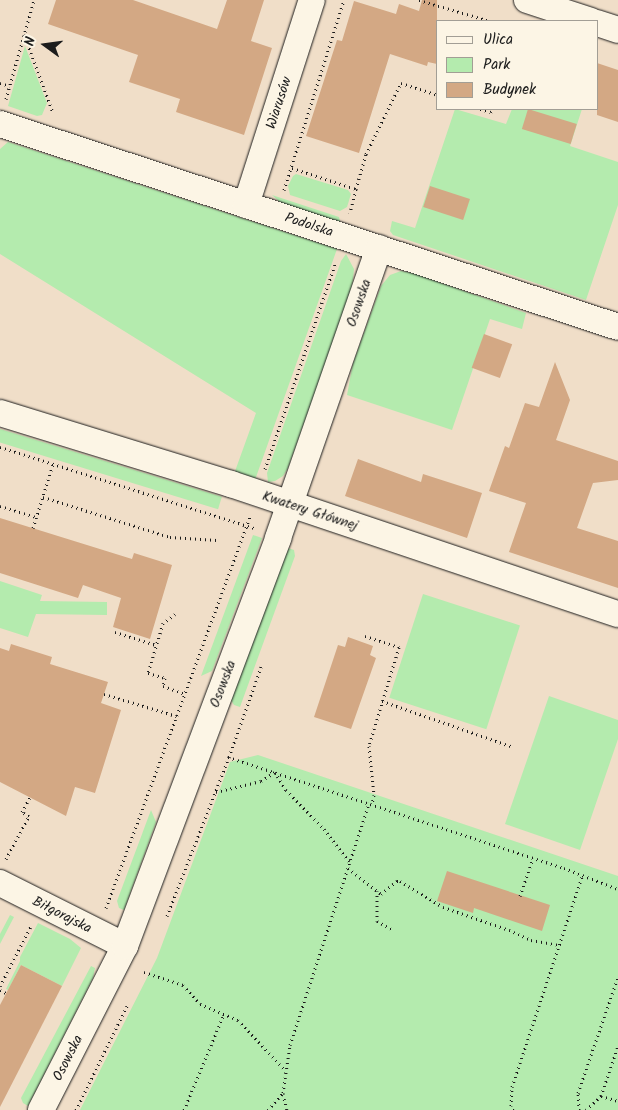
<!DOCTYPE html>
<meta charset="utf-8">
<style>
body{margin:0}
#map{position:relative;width:618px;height:1110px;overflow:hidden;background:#f0dec8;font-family:Kalam,sans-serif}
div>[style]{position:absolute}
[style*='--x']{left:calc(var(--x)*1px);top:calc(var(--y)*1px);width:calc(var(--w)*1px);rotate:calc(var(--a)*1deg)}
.green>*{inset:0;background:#b4ebae;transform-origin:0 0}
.building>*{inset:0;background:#d3a884;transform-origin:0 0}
.path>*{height:3px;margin-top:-1.5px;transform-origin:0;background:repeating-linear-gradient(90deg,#1c1c1c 0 1px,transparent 0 5px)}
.roads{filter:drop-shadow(0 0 1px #1c1c1c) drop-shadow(0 0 1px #1c1c1c)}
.minor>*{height:26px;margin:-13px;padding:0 13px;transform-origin:13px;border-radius:13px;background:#fcf5e5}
span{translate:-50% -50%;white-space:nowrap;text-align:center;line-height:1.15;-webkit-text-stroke:4.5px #fcf5e5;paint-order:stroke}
.street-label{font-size:14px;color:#1c1c1c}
.legend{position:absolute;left:436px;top:20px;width:162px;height:90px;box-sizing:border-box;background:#fcf5e5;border:1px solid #a29e95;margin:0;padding:6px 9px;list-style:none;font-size:15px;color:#1c1c1c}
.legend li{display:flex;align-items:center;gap:10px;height:25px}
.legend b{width:25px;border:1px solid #a29e95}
.north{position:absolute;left:20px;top:20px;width:50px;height:50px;-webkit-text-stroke:4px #fcf5e5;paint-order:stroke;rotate:284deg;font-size:14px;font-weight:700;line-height:20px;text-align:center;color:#1c1c1c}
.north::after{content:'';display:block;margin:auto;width:18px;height:22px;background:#1c1c1c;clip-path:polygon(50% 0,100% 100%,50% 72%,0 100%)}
</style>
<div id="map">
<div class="green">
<div style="clip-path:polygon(25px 46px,47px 103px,42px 115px,37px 116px,8px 106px)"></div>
<div style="clip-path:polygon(455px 109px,506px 124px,512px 109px,582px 109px,570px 146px,618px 162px,618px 205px,586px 300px,393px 235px,390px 231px,392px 221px,415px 228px)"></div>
<div style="clip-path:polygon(8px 142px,337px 249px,255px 480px,234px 474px,256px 413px,0 254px,0 149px)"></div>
<div style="clip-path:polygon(296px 174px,348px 190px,351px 194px,347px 207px,340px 211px,290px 195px,288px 186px,293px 176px)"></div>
<div style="clip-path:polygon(272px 195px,339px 217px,341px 225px,283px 205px)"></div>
<div style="clip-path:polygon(346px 254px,354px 269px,352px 290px,288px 468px,283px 476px,275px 481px,268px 482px,267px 473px,341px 261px)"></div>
<div style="clip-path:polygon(401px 271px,413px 273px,526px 313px,522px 329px,490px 319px,452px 430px,347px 395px,353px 363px,381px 286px,390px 275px)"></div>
<div style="left:0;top:429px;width:232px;height:13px;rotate:17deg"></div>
<div style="clip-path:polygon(253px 535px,262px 538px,212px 671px,201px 676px)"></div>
<div style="clip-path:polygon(288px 548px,294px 550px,295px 556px,240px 707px,234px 705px,231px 700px)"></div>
<div style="clip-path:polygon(0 581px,42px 595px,40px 601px,107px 602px,107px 615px,36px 614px,28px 637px,0 628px)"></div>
<div style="left:423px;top:594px;width:102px;height:109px;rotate:18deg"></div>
<div style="clip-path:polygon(549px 696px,618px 720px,618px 739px,580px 850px,505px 824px)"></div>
<div style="clip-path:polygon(258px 755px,618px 876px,618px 1110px,80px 1110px,157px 958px,230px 762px)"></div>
<div style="clip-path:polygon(151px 810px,156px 822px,124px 910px,119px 908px,117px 901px)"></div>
<div style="clip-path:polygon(10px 915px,14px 917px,0 944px,0 934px)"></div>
<div style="clip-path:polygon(38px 923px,70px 939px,81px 948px,62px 986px,21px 965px,8px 990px,6px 989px,20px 961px,20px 957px)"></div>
<div style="clip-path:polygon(91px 966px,95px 968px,93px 978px,28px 1106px,23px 1103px,21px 1098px)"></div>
</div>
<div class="building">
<div style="clip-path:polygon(56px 0,133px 0,217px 29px,227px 0,264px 0,251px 41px,272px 48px,244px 135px,176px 112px,180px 99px,129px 82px,138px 55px,48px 24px)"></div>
<div style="clip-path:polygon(422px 0,437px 0,437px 64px,428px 62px,427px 66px,390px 54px,359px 153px,306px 136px,337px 40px,342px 41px,354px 1px,396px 14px,399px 4px,419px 11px)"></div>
<div style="clip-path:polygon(597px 63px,618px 70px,618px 122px,597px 115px)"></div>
<div style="left:528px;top:109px;width:51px;height:21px;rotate:17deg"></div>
<div style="left:430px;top:186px;width:42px;height:22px;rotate:18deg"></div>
<div style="left:484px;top:334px;width:30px;height:36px;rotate:20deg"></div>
<div style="clip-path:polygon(555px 362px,570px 400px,556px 440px,618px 461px,618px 480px,593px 483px,577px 528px,618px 541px,618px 588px,509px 552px,526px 503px,489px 491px,505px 446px,509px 448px,525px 403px,539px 407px)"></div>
<div style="clip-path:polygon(358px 459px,421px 482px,423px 474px,482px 493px,467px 538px,345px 496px)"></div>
<div style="clip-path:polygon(0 518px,132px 559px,134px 553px,172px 565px,150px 639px,113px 627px,121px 598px,83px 585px,78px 598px,0 573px)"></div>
<div style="clip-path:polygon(348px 637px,373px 646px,370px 655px,376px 658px,351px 729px,314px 717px,338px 645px,345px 647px)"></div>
<div style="clip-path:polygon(11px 644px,52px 657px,50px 664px,108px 682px,101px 703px,121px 710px,95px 793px,75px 787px,66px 816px,0 782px,0 648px,9px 651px)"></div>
<div style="clip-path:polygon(447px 871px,550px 905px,542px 931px,474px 908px,473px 913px,437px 901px)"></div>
<div style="clip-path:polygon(21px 965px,62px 986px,0 1107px,0 1005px)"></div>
</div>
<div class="path">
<div style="--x:419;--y:0;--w:74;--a:16.5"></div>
<div style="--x:24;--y:34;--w:84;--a:69.8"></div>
<div style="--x:0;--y:83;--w:10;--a:17"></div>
<div style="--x:6;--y:99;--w:103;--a:-74.2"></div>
<div style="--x:480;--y:109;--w:11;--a:15"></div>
<div style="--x:491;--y:112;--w:4;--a:-45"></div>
<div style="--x:292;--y:168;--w:67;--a:18.2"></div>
<div style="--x:356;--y:189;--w:25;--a:104"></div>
<div style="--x:356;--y:189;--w:36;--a:-74"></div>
<div style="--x:366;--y:154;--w:79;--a:-63.8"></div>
<div style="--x:401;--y:83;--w:38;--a:18"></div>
<div style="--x:284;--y:190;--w:199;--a:-72.5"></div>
<div style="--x:0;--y:447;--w:267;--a:17.7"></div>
<div style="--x:265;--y:469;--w:219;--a:-71.1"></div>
<div style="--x:43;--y:497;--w:133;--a:17.5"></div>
<div style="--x:170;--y:537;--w:47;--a:3.7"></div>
<div style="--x:0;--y:506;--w:38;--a:17"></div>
<div style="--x:33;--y:528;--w:67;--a:-72.6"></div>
<div style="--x:175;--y:614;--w:15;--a:143"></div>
<div style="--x:163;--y:623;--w:52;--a:106.7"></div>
<div style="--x:148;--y:673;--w:18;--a:16"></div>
<div style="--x:165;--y:678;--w:8;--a:104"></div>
<div style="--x:163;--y:686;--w:23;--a:20"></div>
<div style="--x:115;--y:632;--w:43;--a:17.6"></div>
<div style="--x:365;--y:636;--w:36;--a:18"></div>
<div style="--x:399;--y:647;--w:103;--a:106.9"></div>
<div style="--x:369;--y:746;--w:49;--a:84.2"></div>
<div style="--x:374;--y:795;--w:9;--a:103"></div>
<div style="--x:104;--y:694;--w:76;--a:16.8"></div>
<div style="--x:382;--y:701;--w:139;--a:19.3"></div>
<div style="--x:228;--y:757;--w:354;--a:18.3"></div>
<div style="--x:564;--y:868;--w:58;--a:21.3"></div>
<div style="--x:216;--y:792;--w:46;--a:-13.7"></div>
<div style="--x:261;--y:781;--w:17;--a:-33"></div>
<div style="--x:275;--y:772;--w:21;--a:59"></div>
<div style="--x:286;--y:790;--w:54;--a:45.7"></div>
<div style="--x:324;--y:829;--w:41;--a:52"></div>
<div style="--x:6;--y:859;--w:49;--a:-61.9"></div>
<div style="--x:29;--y:816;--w:8;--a:-150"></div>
<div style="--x:22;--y:812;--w:17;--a:-62"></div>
<div style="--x:348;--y:868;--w:42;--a:38.2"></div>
<div style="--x:381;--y:894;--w:21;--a:-39"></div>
<div style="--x:397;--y:881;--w:3;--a:0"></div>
<div style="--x:400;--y:881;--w:50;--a:31.2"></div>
<div style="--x:443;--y:907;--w:70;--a:19.2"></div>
<div style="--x:509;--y:930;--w:24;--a:24"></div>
<div style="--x:531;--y:940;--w:28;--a:10"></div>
<div style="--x:377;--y:891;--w:30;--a:90"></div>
<div style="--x:377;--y:921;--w:18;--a:29"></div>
<div style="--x:520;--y:896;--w:40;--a:-71.1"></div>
<div style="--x:106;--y:908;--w:417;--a:-69.8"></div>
<div style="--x:167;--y:916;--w:171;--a:-68.7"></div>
<div style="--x:229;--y:757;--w:96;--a:-70.4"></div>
<div style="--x:144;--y:972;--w:41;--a:18.4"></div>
<div style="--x:183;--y:985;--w:25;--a:48"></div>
<div style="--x:200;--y:1004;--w:41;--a:22.8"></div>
<div style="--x:238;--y:1020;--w:69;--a:46.8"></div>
<div style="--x:0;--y:986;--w:68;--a:-62.7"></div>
<div style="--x:0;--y:990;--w:7;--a:27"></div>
<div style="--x:283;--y:1094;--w:16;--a:76"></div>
<div style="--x:601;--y:1096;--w:18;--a:16"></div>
<div style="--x:76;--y:1110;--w:116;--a:-63.9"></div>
<div style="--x:184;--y:1110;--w:104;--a:-67.4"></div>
<div style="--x:268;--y:1110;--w:23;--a:-49"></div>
<div style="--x:283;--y:1093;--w:49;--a:-81.7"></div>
<div style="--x:290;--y:1045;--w:255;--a:-71.9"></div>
<div style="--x:513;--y:1110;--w:4;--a:-117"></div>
<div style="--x:511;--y:1106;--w:19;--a:-87"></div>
<div style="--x:512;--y:1087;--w:222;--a:-71.6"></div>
<div style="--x:579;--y:1110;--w:17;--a:-93"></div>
<div style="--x:578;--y:1093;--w:123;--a:-71"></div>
<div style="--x:586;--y:1110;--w:21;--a:-43"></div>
<div style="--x:601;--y:1096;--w:53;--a:-71.2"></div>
</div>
<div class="roads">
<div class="minor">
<div style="--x:527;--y:0;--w:67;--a:18.2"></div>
<div style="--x:597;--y:23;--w:22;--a:18"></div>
<div style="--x:0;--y:124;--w:650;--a:18.18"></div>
<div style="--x:246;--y:205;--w:215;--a:-72.2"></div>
<div style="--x:0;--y:413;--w:242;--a:17.1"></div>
<div style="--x:231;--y:484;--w:408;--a:18.6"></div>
<div style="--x:0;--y:883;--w:140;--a:26.7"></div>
<div style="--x:41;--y:1110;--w:184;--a:-62.9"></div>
<div style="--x:125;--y:946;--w:436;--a:-69.4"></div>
<div style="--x:278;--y:538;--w:307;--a:-70.8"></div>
</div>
</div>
<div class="street-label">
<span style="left:279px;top:103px;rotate:-72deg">Wiarusów</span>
<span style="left:309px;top:225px;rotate:18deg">Podolska</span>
<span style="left:359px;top:303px;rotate:-71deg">Osowska</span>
<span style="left:310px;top:511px;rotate:18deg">Kwatery Głównej</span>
<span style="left:223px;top:684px;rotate:-69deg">Osowska</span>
<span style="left:62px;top:915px;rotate:27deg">Biłgorajska</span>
<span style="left:68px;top:1058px;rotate:-63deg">Osowska</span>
</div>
<ul class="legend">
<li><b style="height:6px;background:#fcf5e5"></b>Ulica</li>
<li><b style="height:14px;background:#b4ebae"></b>Park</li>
<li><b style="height:14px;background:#d3a884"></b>Budynek</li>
</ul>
<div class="north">N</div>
</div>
